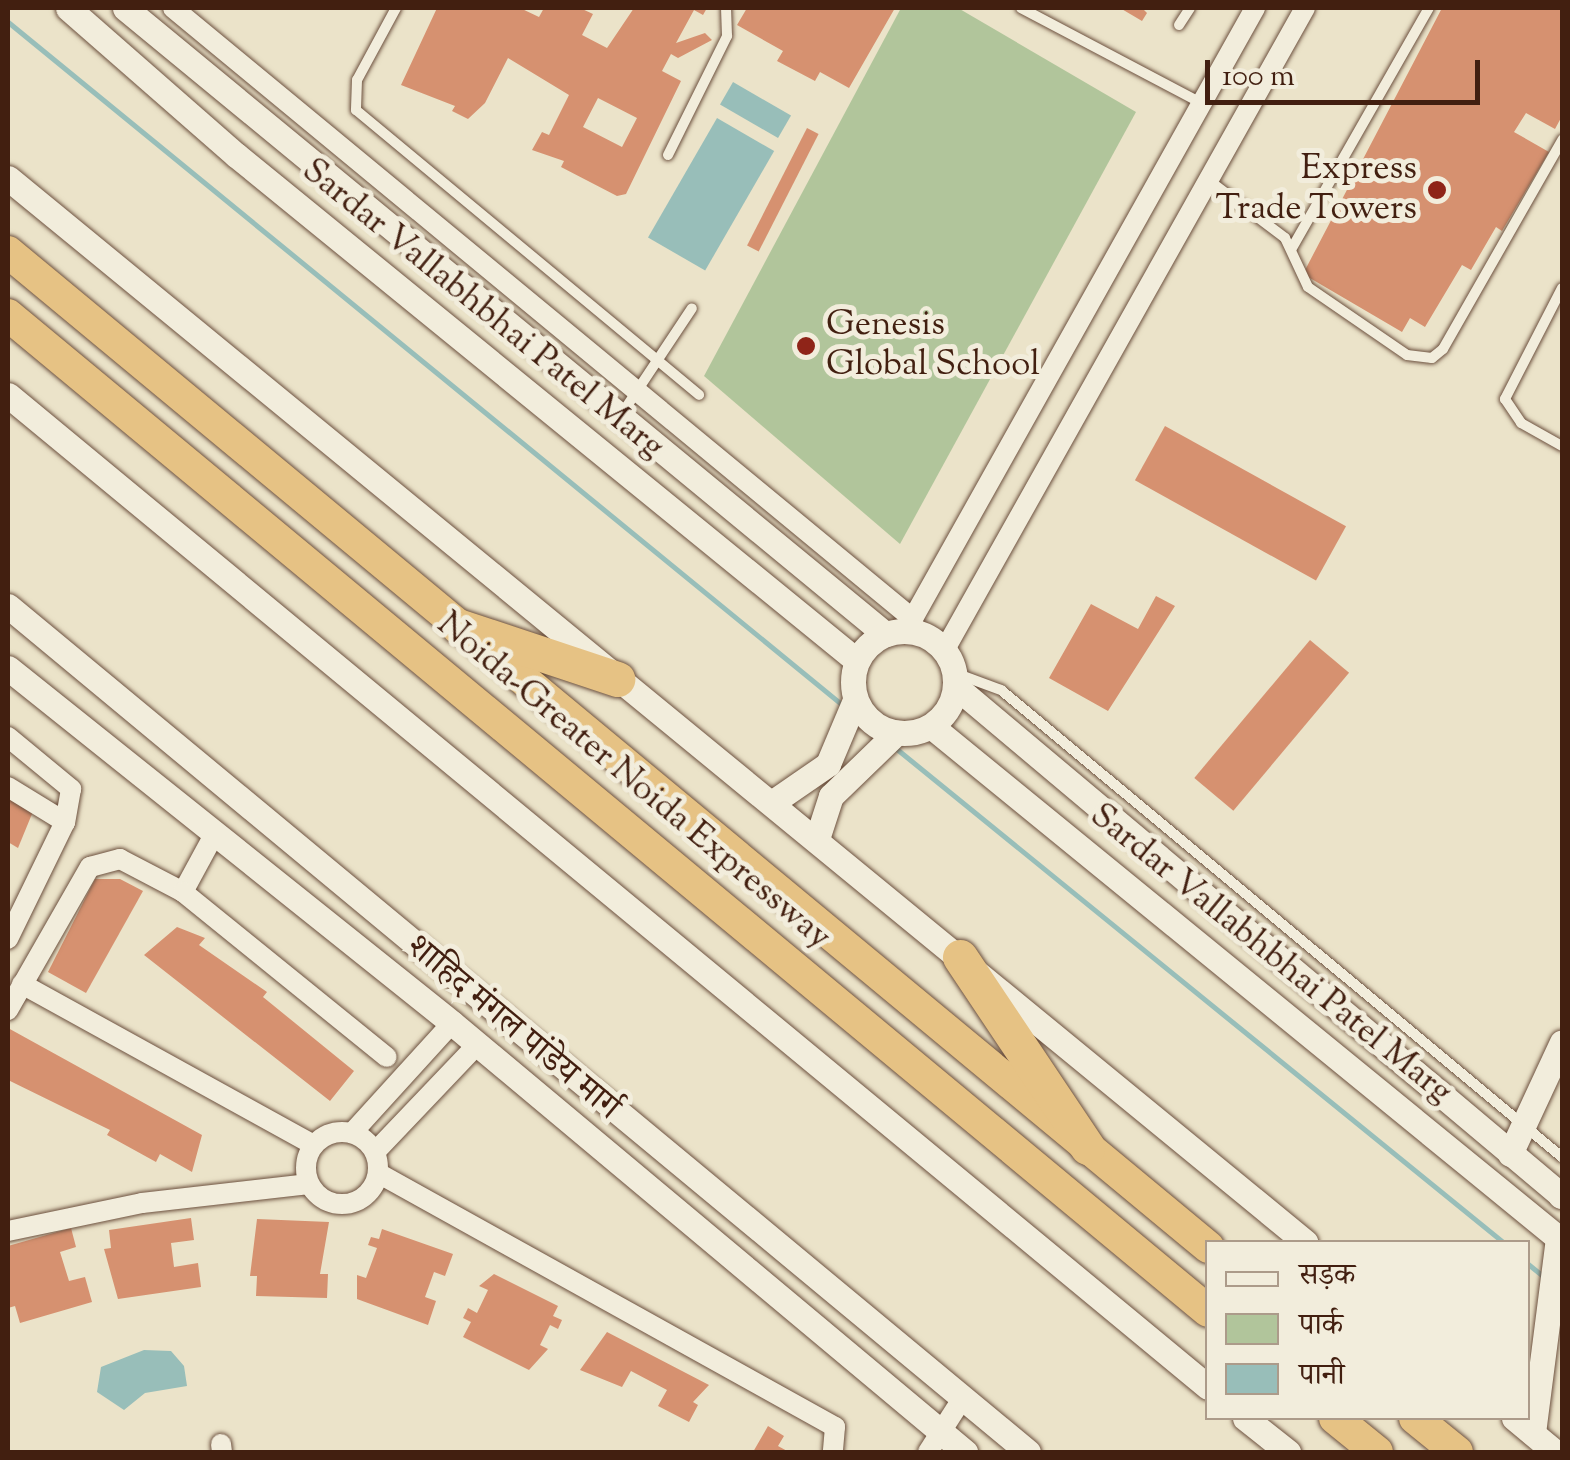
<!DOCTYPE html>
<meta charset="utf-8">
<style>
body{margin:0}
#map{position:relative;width:1570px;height:1460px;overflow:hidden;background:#ebe3c9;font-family:"Sorts Mill Goudy","Noto Serif Devanagari",serif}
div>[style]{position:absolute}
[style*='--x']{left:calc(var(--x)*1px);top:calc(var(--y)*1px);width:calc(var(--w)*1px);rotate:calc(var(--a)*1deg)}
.green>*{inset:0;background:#b1c59b}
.water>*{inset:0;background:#98beb9;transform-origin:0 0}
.stream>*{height:5px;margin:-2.5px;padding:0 2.5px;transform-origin:2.5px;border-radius:2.5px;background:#98beb9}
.building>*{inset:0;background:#d69170;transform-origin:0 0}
.roads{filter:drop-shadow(0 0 2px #6c503e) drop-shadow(0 0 2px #6c503e)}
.service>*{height:10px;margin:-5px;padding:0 5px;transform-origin:5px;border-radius:5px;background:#f2eddc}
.minor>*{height:20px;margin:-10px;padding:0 10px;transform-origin:10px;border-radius:10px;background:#f2eddc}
.minor>.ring{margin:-10px;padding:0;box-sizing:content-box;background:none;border:20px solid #f2eddc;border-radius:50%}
.tertiary>*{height:25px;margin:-12.5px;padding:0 12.5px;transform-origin:12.5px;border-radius:12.5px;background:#f2eddc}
.tertiary>.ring{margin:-12.5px;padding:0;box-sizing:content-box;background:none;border:25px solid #f2eddc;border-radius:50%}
.secondary>*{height:28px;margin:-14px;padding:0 14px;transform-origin:14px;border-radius:14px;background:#f2eddc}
.trunk>*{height:32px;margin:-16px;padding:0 16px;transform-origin:16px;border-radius:16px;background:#e6c284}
.motorway>*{height:35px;margin:-17.5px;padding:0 17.5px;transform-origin:17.5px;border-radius:17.5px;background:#e6c284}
.dots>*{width:28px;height:28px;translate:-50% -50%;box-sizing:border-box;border:5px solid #f2eddc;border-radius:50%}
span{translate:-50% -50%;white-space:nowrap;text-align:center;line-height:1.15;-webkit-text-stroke:10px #f2eddc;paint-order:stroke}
.poi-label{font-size:35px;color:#421f10}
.right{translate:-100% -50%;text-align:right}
.left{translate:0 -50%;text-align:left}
.street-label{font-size:35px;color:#421f10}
.frame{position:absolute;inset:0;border:10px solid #421f10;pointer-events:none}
.legend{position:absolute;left:1205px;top:1240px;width:325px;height:180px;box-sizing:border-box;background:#f2eddc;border:2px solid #ac9b8a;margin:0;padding:12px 18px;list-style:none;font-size:30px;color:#421f10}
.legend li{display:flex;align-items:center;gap:20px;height:50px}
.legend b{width:50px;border:2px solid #ac9b8a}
.scale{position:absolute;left:1205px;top:60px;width:275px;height:45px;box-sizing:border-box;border:5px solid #421f10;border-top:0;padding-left:12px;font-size:30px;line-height:35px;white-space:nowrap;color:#421f10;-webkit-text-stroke:8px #f2eddc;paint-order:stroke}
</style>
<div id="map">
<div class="green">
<div style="clip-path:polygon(901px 8px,958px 8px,1136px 112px,900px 544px,704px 376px)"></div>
</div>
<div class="water">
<div style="left:733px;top:82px;width:67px;height:26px;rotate:30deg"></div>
<div style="left:717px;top:118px;width:66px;height:138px;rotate:30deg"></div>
<div style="clip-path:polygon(144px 1350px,171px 1351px,184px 1366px,187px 1386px,145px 1393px,124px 1410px,97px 1392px,101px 1367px)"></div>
</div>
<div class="stream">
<div style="--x:8;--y:22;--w:1082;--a:39.3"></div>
<div style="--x:858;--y:717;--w:29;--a:41"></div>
<div style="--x:893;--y:746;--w:786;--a:39.12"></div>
<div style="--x:1528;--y:1264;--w:22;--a:39"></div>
</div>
<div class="building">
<div style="clip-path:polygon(evenodd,437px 8px,520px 8px,539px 17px,544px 8px,580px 8px,593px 14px,582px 35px,607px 48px,634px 8px,707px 8px,703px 15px,694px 10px,676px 43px,705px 33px,712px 40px,678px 58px,671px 54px,662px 71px,681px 81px,626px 194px,617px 196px,561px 167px,564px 161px,532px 150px,542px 132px,549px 135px,569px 95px,508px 58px,485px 103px,468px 119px,452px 111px,455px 106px,401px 85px,437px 8px,598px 98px,637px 118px,622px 147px,583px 127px,598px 98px)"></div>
<div style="clip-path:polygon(747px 8px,895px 8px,849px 88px,820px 72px,815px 81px,777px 61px,783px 51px,737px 25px)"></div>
<div style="clip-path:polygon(1120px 8px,1142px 8px,1147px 13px,1142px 21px)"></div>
<div style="clip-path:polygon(1442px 8px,1562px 8px,1562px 116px,1555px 129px,1526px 113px,1514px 132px,1549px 152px,1502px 231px,1496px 227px,1471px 270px,1462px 265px,1425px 327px,1410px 318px,1402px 332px,1303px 274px)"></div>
<div style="left:807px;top:128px;width:13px;height:132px;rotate:27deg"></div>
<div style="left:1165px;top:426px;width:207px;height:62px;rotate:29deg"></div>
<div style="clip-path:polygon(1156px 596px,1175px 606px,1108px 711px,1049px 678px,1091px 604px,1138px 629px)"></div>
<div style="left:1310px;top:640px;width:51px;height:180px;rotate:40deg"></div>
<div style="clip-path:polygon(8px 794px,34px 809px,18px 848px,8px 842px)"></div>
<div style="clip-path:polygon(95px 879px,120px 879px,143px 891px,86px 993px,48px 972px)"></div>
<div style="clip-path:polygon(177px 927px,205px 938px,199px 945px,267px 992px,263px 997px,354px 1071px,330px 1101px,144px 955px)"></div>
<div style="clip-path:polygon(8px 1028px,202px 1135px,192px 1172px,160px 1154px,156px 1162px,107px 1135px,110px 1130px,8px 1080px)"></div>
<div style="clip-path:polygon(191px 1218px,194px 1240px,171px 1243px,174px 1267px,198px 1263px,201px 1287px,118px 1299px,104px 1249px,111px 1248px,109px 1230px)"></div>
<div style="clip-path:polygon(257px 1219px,329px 1222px,320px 1274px,328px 1274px,327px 1298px,256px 1296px,257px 1276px,250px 1276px)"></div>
<div style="clip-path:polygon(71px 1228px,76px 1247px,60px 1252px,69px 1281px,85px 1277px,92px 1302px,20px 1323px,15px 1306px,8px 1308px,8px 1246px)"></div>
<div style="clip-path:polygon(382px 1229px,453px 1254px,445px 1276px,434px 1272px,425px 1297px,436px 1301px,428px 1325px,357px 1299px,357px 1275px,366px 1278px,377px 1248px,368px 1245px,371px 1237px,379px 1239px)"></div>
<div style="clip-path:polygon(494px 1274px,558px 1306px,553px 1316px,562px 1320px,558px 1329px,550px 1325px,540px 1345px,548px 1349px,529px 1370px,463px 1337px,471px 1322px,463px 1318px,468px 1308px,477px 1313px,488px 1290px,479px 1286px)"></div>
<div style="clip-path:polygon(607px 1332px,709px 1385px,693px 1402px,698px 1405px,689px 1422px,658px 1406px,667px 1390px,631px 1371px,622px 1387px,580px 1370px)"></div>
<div style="clip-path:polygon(768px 1426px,784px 1436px,778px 1446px,789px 1452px,753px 1452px)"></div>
</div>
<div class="roads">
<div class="service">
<div style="--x:396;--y:8;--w:82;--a:118.4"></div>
<div style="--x:357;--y:80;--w:30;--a:92"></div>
<div style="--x:356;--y:110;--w:446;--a:39.7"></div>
<div style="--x:1021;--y:8;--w:204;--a:27.8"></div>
<div style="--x:1179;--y:25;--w:20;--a:-57"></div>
<div style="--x:668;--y:155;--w:133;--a:-63.6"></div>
<div style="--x:727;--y:36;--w:28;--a:-92"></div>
<div style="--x:1211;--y:182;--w:93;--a:37.1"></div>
<div style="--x:1285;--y:238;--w:54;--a:64.9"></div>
<div style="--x:1308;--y:287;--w:120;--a:34.5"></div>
<div style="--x:1407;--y:355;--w:25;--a:7"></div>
<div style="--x:1432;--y:358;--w:14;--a:-39"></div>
<div style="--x:1443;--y:349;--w:241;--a:-60.3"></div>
<div style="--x:1292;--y:248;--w:276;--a:-60.3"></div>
<div style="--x:1562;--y:288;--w:125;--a:117.2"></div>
<div style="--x:1505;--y:399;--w:29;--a:56"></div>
<div style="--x:1521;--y:423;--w:47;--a:29.3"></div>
<div style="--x:621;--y:415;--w:128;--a:-56.4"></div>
<div style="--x:955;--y:673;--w:49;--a:20.3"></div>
<div style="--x:1001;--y:690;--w:730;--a:39.78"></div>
</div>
<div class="minor">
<div style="--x:173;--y:8;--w:960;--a:39.55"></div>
<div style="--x:907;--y:629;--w:712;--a:-60.73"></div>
<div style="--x:944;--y:651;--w:737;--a:-60.69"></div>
<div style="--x:8;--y:737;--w:82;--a:39.5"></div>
<div style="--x:71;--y:789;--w:34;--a:100"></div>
<div style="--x:65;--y:822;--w:130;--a:116"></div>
<div style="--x:8;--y:787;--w:67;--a:31.6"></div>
<div style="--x:183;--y:892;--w:67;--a:-61.5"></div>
<div style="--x:22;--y:984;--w:333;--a:28.9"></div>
<div style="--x:8;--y:1010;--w:165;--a:-60.2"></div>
<div style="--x:90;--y:867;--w:31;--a:-15"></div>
<div style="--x:120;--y:859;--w:71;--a:27.6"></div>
<div style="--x:183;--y:892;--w:262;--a:39"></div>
<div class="ring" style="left:306px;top:1132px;width:52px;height:52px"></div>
<div style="--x:352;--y:1133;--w:149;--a:-47.7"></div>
<div style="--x:375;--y:1152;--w:149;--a:-46.4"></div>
<div style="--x:378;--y:1173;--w:523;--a:29.07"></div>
<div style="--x:835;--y:1427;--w:25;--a:95"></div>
<div style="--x:8;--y:1231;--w:137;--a:-11.8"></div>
<div style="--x:142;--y:1203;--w:168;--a:-6.5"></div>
<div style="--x:221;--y:1444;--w:8;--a:83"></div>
<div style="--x:928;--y:1452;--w:63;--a:-57.3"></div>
</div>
<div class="tertiary">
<div style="--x:68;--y:8;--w:223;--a:41.2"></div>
<div style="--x:236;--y:155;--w:801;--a:39.17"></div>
<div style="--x:125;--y:8;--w:985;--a:39.48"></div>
<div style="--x:8;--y:178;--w:1678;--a:39.36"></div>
<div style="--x:8;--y:395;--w:1557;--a:39.58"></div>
<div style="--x:8;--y:606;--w:1325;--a:39.67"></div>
<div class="ring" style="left:853px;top:631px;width:77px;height:77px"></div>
<div style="--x:8;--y:668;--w:568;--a:38.64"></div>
<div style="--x:452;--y:1023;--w:669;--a:39.9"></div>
<div style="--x:955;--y:686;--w:793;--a:40.04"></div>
<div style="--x:931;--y:726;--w:814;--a:39.22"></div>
<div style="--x:773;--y:802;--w:67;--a:-34.6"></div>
<div style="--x:828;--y:764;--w:69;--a:-67.1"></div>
<div style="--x:817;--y:839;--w:45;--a:-72"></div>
<div style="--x:831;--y:796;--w:91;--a:-44.1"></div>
<div style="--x:1510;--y:1154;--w:123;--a:-65.1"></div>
<div style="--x:1245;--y:1418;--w:55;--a:38.3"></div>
<div style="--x:1514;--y:1418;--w:53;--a:39.7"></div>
<div style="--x:1533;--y:1433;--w:197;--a:-82.7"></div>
</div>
<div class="secondary">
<div style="--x:1562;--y:1195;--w:1;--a:-90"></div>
</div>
<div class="trunk">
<div style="--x:8;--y:252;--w:1559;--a:39.66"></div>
<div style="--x:8;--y:315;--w:1559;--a:39.69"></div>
<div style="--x:1335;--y:1418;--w:54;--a:39"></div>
<div style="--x:1415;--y:1418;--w:54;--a:39"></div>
</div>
<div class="motorway">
<div style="--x:458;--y:626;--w:168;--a:18.4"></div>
<div style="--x:960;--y:957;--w:229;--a:56.2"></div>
</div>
</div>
<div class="dots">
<div style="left:1437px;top:190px;background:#8f2418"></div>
<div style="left:806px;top:346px;background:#8f2418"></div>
</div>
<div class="poi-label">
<span class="right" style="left:1417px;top:190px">Express<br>Trade Towers</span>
<span class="left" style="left:826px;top:346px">Genesis<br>Global School</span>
</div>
<div class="street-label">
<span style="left:482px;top:310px;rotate:39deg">Sardar Vallabhbhai Patel Marg</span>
<span style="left:633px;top:782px;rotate:40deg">Noida-Greater Noida Expressway</span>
<span style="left:1270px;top:955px;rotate:39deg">Sardar Vallabhbhai Patel Marg</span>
<span style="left:512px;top:1029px;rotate:40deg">शाहिद मंगल पांडेय मार्ग</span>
</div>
<div class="frame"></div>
<ul class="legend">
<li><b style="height:12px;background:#f2eddc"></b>सड़क</li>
<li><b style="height:28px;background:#b1c59b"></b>पार्क</li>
<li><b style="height:28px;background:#98beb9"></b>पानी</li>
</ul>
<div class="scale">100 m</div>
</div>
